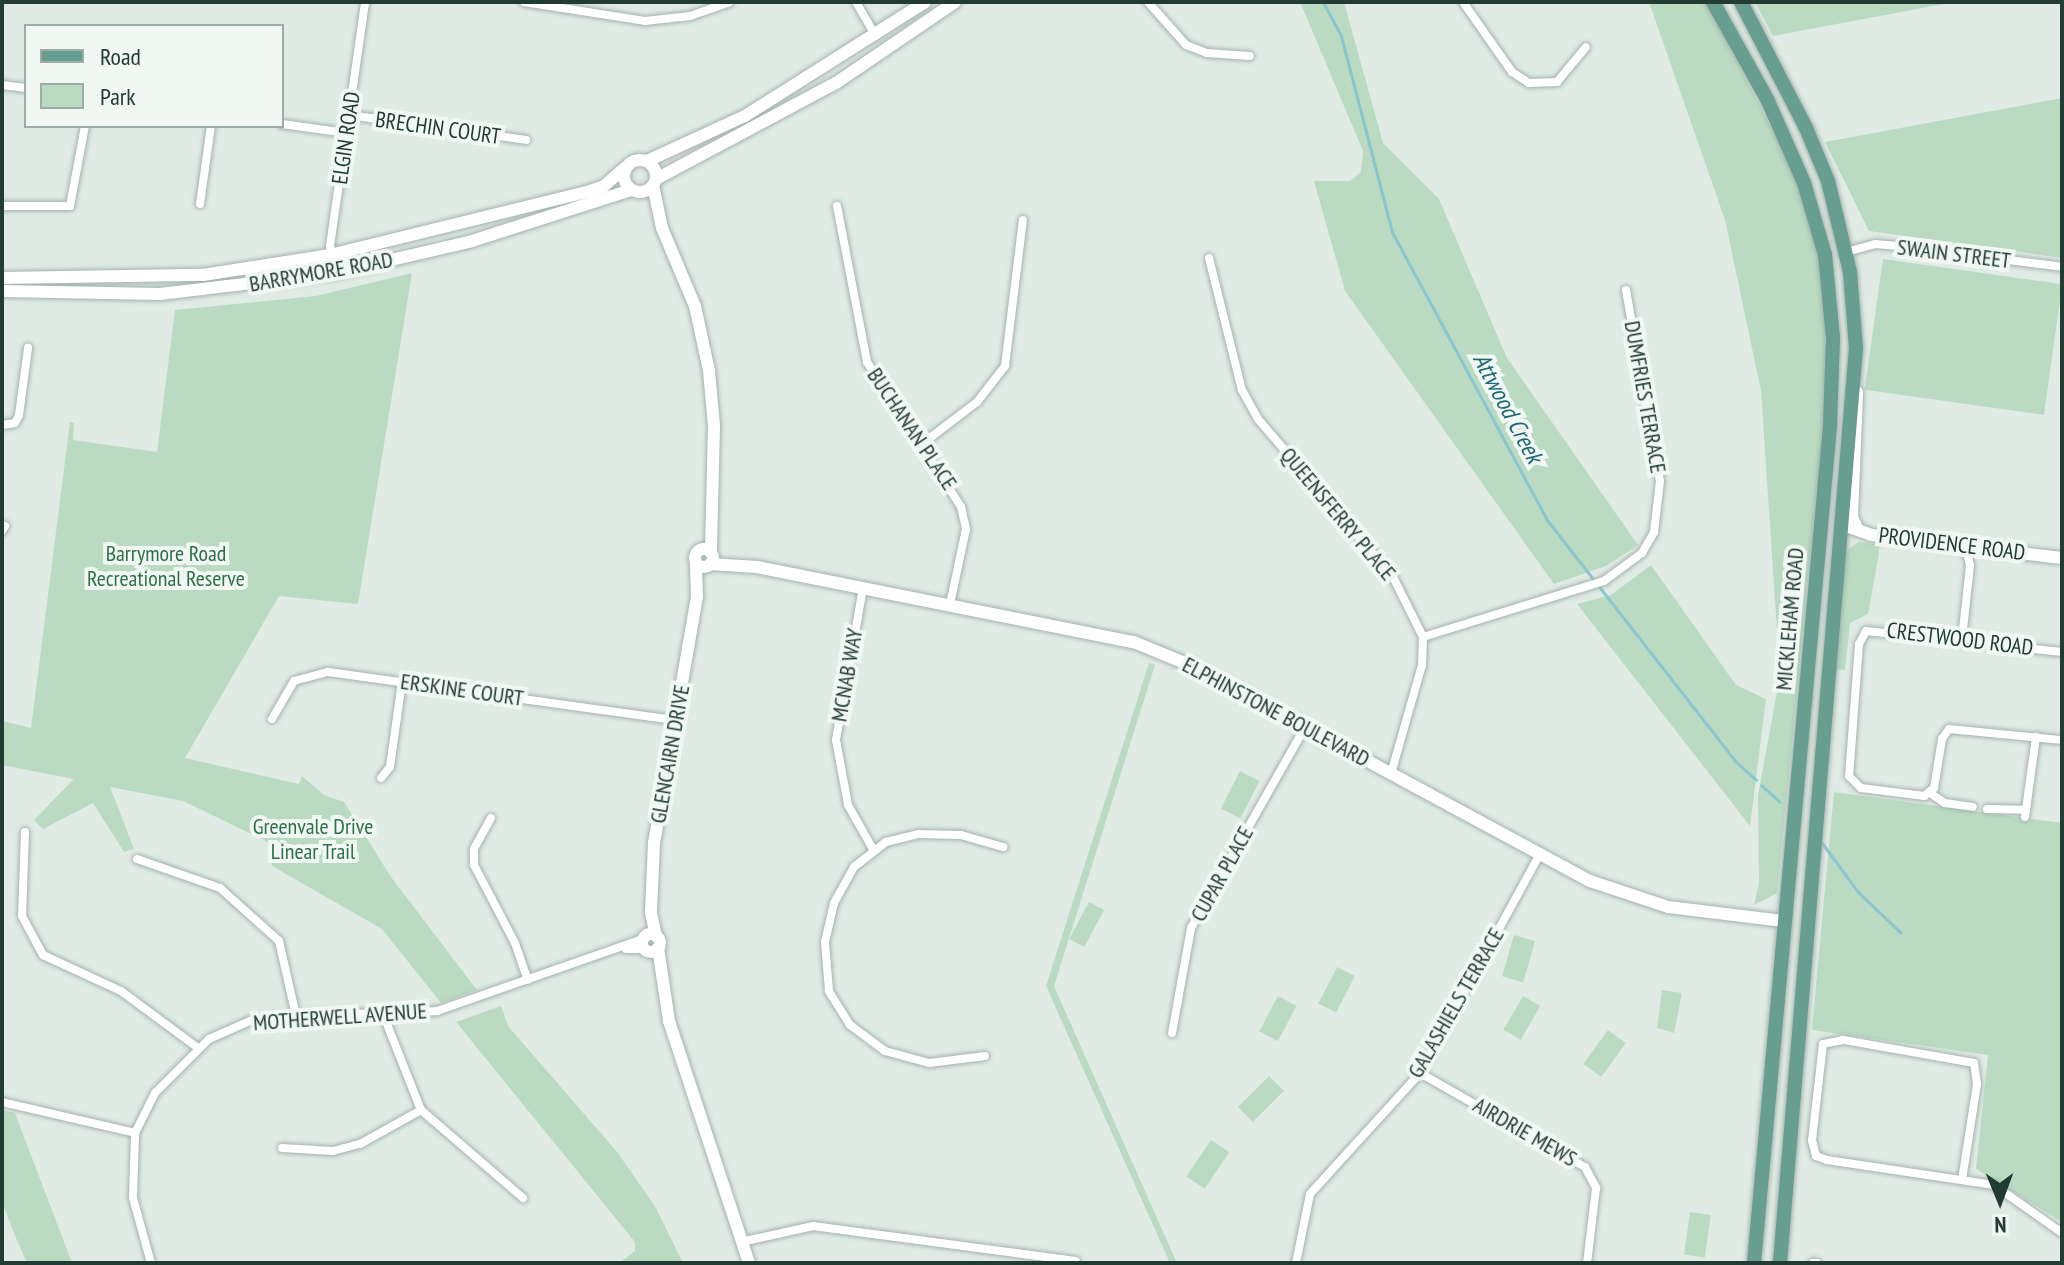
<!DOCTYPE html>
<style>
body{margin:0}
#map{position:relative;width:2064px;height:1265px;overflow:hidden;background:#e1ebe6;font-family:"PT Sans Narrow",sans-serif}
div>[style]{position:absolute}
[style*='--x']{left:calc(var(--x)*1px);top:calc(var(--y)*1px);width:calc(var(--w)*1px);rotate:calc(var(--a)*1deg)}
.green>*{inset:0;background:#badbc2;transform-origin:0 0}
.stream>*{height:3px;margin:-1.5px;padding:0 1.5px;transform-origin:1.5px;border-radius:1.5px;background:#8bc6ce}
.roads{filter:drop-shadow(0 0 2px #a4b3ad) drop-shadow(0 0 2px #a4b3ad)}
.street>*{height:8px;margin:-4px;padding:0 4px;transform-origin:4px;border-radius:4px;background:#fff}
.secondary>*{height:12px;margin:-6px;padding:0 6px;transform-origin:6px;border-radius:6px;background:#fff}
.secondary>.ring{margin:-6px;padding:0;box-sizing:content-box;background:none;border:12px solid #fff;border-radius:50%}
.primary>*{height:14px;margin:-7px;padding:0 7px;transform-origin:7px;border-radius:7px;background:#679e8f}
span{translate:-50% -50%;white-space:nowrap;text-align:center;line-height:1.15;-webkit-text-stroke:8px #f1f8f4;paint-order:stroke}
.street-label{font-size:22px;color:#223b33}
.park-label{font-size:22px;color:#2e7045}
.water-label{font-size:24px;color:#1f6874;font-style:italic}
.frame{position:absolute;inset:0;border:4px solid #223b33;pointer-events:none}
.legend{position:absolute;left:24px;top:24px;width:260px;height:104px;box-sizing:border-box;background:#f1f8f4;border:2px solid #9eaca7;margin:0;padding:10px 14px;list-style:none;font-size:24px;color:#223b33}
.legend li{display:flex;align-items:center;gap:16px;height:40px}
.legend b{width:40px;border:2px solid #9eaca7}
.north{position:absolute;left:1960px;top:1161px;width:80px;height:80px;-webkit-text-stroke:6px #f1f8f4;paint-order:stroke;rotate:179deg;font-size:22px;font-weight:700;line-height:32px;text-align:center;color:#223b33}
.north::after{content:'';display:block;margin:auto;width:28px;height:36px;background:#223b33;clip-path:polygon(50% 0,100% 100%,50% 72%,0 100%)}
</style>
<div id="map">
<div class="green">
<div style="clip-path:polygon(1300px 2px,1344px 2px,1383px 143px,1439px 199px,1507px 358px,1638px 545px,1606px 566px,1554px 584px,1345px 291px,1314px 181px,1350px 181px,1361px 172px,1363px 151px)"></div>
<div style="clip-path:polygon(1649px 2px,1706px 2px,1796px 176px,1818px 252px,1825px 299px,1826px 397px,1777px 893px,1754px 905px,1759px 883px,1758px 796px,1780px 675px,1761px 391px,1725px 220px)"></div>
<div style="clip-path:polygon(1755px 2px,1955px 2px,1773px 36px)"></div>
<div style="clip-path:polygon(2062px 98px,2062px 258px,1869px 231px,1825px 142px)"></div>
<div style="left:1883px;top:259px;width:181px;height:132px;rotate:8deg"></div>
<div style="clip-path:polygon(412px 273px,358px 604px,279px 596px,185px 758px,299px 784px,302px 776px,324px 795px,344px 802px,391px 877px,477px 990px,441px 1003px,382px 929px,272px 866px,268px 842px,183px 801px,110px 787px,134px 849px,124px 852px,93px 803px,43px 829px,34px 820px,74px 779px,2px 765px,2px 721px,31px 728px,70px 422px,74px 423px,73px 440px,157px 452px,175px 310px,316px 296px)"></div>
<div style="clip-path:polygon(1858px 542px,1880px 545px,1878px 559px,1868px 614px,1850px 623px,1845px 670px,1835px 669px,1845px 552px)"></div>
<div style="clip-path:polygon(1651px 565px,1736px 685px,1766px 699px,1750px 826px,1577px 604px,1611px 595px)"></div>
<div style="clip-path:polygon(1149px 663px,1155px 665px,1054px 986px,1177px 1263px,1170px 1263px,1046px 986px)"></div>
<div style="left:1240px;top:771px;width:22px;height:42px;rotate:27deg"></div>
<div style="clip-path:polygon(1834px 792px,2062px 823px,2062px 1222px,1976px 1169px,1988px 1055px,1812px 1030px)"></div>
<div style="left:1089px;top:902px;width:17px;height:42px;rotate:28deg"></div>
<div style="left:1514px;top:935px;width:22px;height:43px;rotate:16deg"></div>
<div style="left:1337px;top:967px;width:20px;height:41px;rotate:27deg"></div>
<div style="clip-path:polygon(1662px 990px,1682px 993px,1674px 1033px,1657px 1028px)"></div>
<div style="left:1278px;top:996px;width:21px;height:40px;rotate:28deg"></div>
<div style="left:1523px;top:996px;width:20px;height:39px;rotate:30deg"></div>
<div style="clip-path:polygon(501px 1006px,508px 1026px,618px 1153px,656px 1208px,683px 1263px,619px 1263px,635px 1251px,635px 1242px,456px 1022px)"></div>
<div style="left:1608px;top:1030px;width:22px;height:42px;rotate:36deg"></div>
<div style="left:1269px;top:1076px;width:21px;height:44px;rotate:45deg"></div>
<div style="clip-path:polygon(2px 1110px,15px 1113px,72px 1263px,27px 1263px,16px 1238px,2px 1202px)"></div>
<div style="left:1211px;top:1140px;width:22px;height:44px;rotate:34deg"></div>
<div style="left:1690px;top:1212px;width:21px;height:43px;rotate:8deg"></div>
</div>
<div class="stream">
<div style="--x:1323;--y:2;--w:38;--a:62"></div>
<div style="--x:1341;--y:36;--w:203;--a:75.4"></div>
<div style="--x:1392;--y:232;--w:327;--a:61.7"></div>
<div style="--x:1547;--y:520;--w:306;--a:52"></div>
<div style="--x:1735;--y:761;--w:28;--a:42"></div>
<div style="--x:1761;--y:785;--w:25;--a:42"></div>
<div style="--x:1822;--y:843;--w:61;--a:53.7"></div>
<div style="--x:1858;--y:892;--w:59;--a:43.6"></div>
</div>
<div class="roads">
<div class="street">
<div style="--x:524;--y:2;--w:122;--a:8.9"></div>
<div style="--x:645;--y:21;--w:45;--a:-6.3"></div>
<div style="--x:690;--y:16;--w:42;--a:-19.3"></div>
<div style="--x:856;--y:2;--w:39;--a:60"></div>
<div style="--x:1148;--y:2;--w:57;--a:48.5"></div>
<div style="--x:1186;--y:45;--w:22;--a:21"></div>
<div style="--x:1207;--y:53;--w:43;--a:4"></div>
<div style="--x:1463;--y:2;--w:85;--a:55"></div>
<div style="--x:1512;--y:72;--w:20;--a:33"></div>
<div style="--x:1529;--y:83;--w:28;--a:-2"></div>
<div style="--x:1557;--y:82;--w:45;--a:-50.4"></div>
<div style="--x:2;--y:85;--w:24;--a:7"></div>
<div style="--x:349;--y:115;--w:179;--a:8"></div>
<div style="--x:282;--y:124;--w:65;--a:8"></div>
<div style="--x:200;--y:204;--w:79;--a:-82"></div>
<div style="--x:2;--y:206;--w:68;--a:0"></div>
<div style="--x:70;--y:206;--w:81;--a:-79.4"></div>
<div style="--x:837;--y:206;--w:159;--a:79.1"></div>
<div style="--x:867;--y:362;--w:173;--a:57"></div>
<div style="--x:961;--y:507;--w:23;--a:77"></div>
<div style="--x:966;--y:529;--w:77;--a:102"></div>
<div style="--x:1846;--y:252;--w:30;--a:-15"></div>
<div style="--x:1875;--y:244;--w:24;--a:5"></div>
<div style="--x:1899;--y:246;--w:164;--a:7.3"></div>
<div style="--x:1209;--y:258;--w:136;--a:76"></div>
<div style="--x:1242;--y:390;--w:33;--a:61"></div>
<div style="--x:1258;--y:419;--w:208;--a:49.5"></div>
<div style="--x:1393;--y:577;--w:67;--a:63.4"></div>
<div style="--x:1423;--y:637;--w:28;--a:92"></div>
<div style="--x:1422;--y:665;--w:113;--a:105.9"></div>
<div style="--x:335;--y:273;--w:27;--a:-100"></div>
<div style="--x:330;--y:246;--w:246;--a:-81.8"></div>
<div style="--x:2;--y:425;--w:13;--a:-9"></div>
<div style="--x:15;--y:423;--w:9;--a:-63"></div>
<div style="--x:19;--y:415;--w:68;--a:-82.3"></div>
<div style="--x:922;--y:444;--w:69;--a:-37.4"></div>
<div style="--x:977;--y:402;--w:46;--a:-52.1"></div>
<div style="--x:1005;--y:366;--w:147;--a:-83"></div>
<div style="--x:2;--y:531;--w:6;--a:-59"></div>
<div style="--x:863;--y:588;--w:154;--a:100.1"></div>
<div style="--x:836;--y:740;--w:66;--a:79.5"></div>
<div style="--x:848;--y:805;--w:53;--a:60.5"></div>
<div style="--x:1423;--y:637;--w:189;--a:-17.2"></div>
<div style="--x:1604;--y:581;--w:47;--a:-36.4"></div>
<div style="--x:1642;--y:553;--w:24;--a:-60"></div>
<div style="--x:1654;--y:532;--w:51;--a:-83.3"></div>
<div style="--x:1660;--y:481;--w:194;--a:-100.1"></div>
<div style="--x:1962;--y:639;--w:74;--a:-83.8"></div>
<div style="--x:1970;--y:565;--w:20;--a:-105"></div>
<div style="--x:2062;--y:652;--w:197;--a:-173.9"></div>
<div style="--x:1866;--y:631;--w:15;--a:118"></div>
<div style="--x:1859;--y:644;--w:132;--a:94.3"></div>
<div style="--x:1849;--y:776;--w:17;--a:45"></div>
<div style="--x:1861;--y:788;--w:64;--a:7.2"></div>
<div style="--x:1924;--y:796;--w:13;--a:-39"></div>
<div style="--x:1934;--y:788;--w:50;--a:-80.7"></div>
<div style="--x:1942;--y:739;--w:12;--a:-55"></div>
<div style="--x:1949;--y:729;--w:114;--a:5.6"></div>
<div style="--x:272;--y:719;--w:44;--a:-59.9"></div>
<div style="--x:294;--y:681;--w:35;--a:-15"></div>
<div style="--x:328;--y:672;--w:351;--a:7.9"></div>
<div style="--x:381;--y:778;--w:14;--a:-51"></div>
<div style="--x:390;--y:767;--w:86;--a:-82"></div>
<div style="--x:1930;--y:793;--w:18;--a:34"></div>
<div style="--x:1945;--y:803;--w:28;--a:8"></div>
<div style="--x:1987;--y:809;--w:39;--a:1"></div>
<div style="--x:2025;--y:817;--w:81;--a:-82.2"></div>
<div style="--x:491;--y:818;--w:35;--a:119"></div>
<div style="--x:474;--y:849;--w:16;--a:90"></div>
<div style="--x:474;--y:865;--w:88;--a:62.3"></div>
<div style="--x:515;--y:943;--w:39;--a:71"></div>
<div style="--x:25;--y:832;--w:84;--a:92"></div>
<div style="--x:22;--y:916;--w:44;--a:61.7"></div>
<div style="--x:43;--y:955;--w:86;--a:24.8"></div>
<div style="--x:121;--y:991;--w:96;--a:36.5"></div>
<div style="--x:137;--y:859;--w:88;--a:19.3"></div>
<div style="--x:220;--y:888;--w:79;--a:41.9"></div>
<div style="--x:279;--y:941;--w:77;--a:77.2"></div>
<div style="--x:626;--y:949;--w:19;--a:0"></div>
<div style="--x:383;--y:1014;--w:103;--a:68.4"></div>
<div style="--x:421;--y:1110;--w:135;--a:40.8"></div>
<div style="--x:1172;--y:1033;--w:107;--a:-79.7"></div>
<div style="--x:1191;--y:928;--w:231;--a:-60.4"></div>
<div style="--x:985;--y:1056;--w:56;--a:172.9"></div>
<div style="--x:929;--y:1063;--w:46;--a:-164.7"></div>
<div style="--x:885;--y:1051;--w:44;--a:-143.4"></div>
<div style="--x:850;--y:1025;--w:40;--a:-122"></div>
<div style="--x:829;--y:991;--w:49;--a:-94.7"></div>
<div style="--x:825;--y:942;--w:40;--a:-77"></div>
<div style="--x:834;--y:903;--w:41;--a:-60.9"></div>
<div style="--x:854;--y:867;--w:41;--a:-38"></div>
<div style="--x:886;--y:842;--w:34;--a:-14"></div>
<div style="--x:919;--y:834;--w:42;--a:1.4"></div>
<div style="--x:961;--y:835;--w:44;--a:15.9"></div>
<div style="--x:1420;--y:1073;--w:190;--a:29.7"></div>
<div style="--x:1585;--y:1167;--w:24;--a:62"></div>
<div style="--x:1596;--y:1188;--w:76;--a:96.8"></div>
<div style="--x:2;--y:1102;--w:137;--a:13.1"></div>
<div style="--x:282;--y:1148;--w:51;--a:3.4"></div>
<div style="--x:333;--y:1151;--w:28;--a:-15"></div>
<div style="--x:360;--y:1144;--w:70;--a:-29.1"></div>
<div style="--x:1962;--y:1180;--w:97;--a:-81.1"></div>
<div style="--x:1977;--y:1084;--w:21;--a:-98"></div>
<div style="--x:1974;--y:1063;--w:133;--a:-170"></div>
<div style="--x:1843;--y:1040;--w:20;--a:169"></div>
<div style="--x:1823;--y:1044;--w:97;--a:96.5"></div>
<div style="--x:1812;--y:1140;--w:16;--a:76"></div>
<div style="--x:1816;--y:1156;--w:12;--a:20"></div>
<div style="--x:1827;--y:1160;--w:169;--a:8.5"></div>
<div style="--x:1994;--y:1185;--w:83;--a:35.2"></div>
<div style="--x:741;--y:1242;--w:74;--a:-12.5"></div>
<div style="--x:813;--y:1226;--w:265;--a:7.6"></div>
<div style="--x:151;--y:1263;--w:67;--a:-105.5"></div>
<div style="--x:133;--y:1198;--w:65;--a:-88.2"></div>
<div style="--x:135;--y:1133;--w:45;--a:-63.4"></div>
<div style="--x:155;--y:1093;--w:76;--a:-45"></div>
<div style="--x:209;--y:1039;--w:45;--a:-23.7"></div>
<div style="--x:250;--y:1021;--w:46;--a:-6.2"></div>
<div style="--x:296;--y:1016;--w:141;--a:-2"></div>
<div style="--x:437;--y:1011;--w:218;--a:-19.3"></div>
<div style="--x:1296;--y:1263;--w:70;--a:-78.5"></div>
<div style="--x:1310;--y:1194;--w:164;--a:-47.7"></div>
<div style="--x:1420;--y:1073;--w:247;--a:-61.3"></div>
<div style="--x:1813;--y:1263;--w:4;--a:0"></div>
</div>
<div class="secondary">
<div class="ring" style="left:624px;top:160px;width:20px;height:20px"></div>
<div style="--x:647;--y:161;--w:108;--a:-24.7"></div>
<div style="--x:745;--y:116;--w:213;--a:-32.3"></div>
<div style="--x:656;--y:179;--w:204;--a:-28.1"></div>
<div style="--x:836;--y:83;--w:144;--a:-34.2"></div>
<div style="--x:653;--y:185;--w:44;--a:78.2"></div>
<div style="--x:662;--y:228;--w:85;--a:67.1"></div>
<div style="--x:695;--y:306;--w:66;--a:77.8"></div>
<div style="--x:709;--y:371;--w:55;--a:84.8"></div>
<div style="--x:714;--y:426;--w:127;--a:91.4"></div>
<div style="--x:2;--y:278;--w:201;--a:-0.9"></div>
<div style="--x:203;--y:275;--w:129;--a:-8.9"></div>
<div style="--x:330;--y:255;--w:265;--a:-13.8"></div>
<div style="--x:587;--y:192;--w:18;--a:-19"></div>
<div style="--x:604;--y:186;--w:28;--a:-41"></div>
<div style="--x:2;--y:291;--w:158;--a:1.1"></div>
<div style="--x:160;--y:294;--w:176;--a:-6.8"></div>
<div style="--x:335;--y:273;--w:141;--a:-13.1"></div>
<div style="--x:472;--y:241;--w:167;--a:-17.8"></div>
<div style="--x:1857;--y:392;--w:125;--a:92.3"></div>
<div style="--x:1852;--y:517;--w:14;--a:65"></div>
<div style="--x:1844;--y:525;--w:29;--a:20"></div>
<div style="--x:1871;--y:535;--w:192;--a:6.9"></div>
<div class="ring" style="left:695px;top:549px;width:6px;height:6px"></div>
<div style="--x:710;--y:564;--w:47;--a:3.7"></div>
<div style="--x:757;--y:567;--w:384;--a:11.3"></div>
<div style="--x:1134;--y:642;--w:63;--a:22.5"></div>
<div style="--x:1192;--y:666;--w:452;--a:28.4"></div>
<div style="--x:1590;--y:881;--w:82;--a:18.4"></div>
<div style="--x:1668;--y:907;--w:116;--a:6.9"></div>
<div class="ring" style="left:642px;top:934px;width:6px;height:6px"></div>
<div style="--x:656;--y:936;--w:25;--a:-102"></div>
<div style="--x:651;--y:912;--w:69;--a:-87.5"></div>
<div style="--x:654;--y:843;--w:251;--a:-80.1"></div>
<div style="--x:697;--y:596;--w:33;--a:-92"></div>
<div style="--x:658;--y:948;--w:74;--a:81.4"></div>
<div style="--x:669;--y:1021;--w:255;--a:71.7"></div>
</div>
<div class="primary">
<div style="--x:1713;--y:2;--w:113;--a:60.9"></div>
<div style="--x:1768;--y:101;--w:90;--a:66.3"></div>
<div style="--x:1804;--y:183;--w:75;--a:73.7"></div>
<div style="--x:1825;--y:255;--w:83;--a:84.5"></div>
<div style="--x:1833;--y:338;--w:88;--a:92"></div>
<div style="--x:1830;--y:426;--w:840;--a:95.19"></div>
<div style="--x:1741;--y:2;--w:142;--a:62.7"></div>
<div style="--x:1806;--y:128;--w:57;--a:67.5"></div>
<div style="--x:1828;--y:181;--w:94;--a:76.4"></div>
<div style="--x:1850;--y:272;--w:76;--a:85.5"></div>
<div style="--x:1856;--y:348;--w:918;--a:94.75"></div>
</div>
</div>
<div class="street-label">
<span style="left:438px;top:128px;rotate:8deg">BRECHIN COURT</span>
<span style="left:346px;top:138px;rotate:-82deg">ELGIN ROAD</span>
<span style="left:1954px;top:254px;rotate:7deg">SWAIN STREET</span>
<span style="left:321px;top:272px;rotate:-10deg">BARRYMORE ROAD</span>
<span style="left:1645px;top:397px;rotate:80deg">DUMFRIES TERRACE</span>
<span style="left:912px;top:429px;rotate:56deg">BUCHANAN PLACE</span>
<span style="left:1338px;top:514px;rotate:50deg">QUEENSFERRY PLACE</span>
<span style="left:1952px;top:544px;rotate:7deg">PROVIDENCE ROAD</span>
<span style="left:1790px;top:619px;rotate:-85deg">MICKLEHAM ROAD</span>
<span style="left:1960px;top:639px;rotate:7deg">CRESTWOOD ROAD</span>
<span style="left:847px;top:675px;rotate:-80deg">MCNAB WAY</span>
<span style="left:462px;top:690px;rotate:8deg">ERSKINE COURT</span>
<span style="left:1276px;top:712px;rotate:28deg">ELPHINSTONE BOULEVARD</span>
<span style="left:670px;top:754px;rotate:-80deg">GLENCAIRN DRIVE</span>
<span style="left:1222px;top:874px;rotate:-61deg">CUPAR PLACE</span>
<span style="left:1456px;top:1003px;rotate:-60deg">GALASHIELS TERRACE</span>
<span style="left:340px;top:1017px;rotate:-4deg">MOTHERWELL AVENUE</span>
<span style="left:1525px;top:1132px;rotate:30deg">AIRDRIE MEWS</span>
</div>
<div class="park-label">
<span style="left:166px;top:566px">Barrymore Road<br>Recreational Reserve</span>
<span style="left:313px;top:839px">Greenvale Drive<br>Linear Trail</span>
</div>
<div class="water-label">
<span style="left:1508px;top:408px;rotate:62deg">Attwood Creek</span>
</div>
<div class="frame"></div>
<ul class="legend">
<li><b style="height:10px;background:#679e8f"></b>Road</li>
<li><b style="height:22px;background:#badbc2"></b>Park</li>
</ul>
<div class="north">N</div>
</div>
